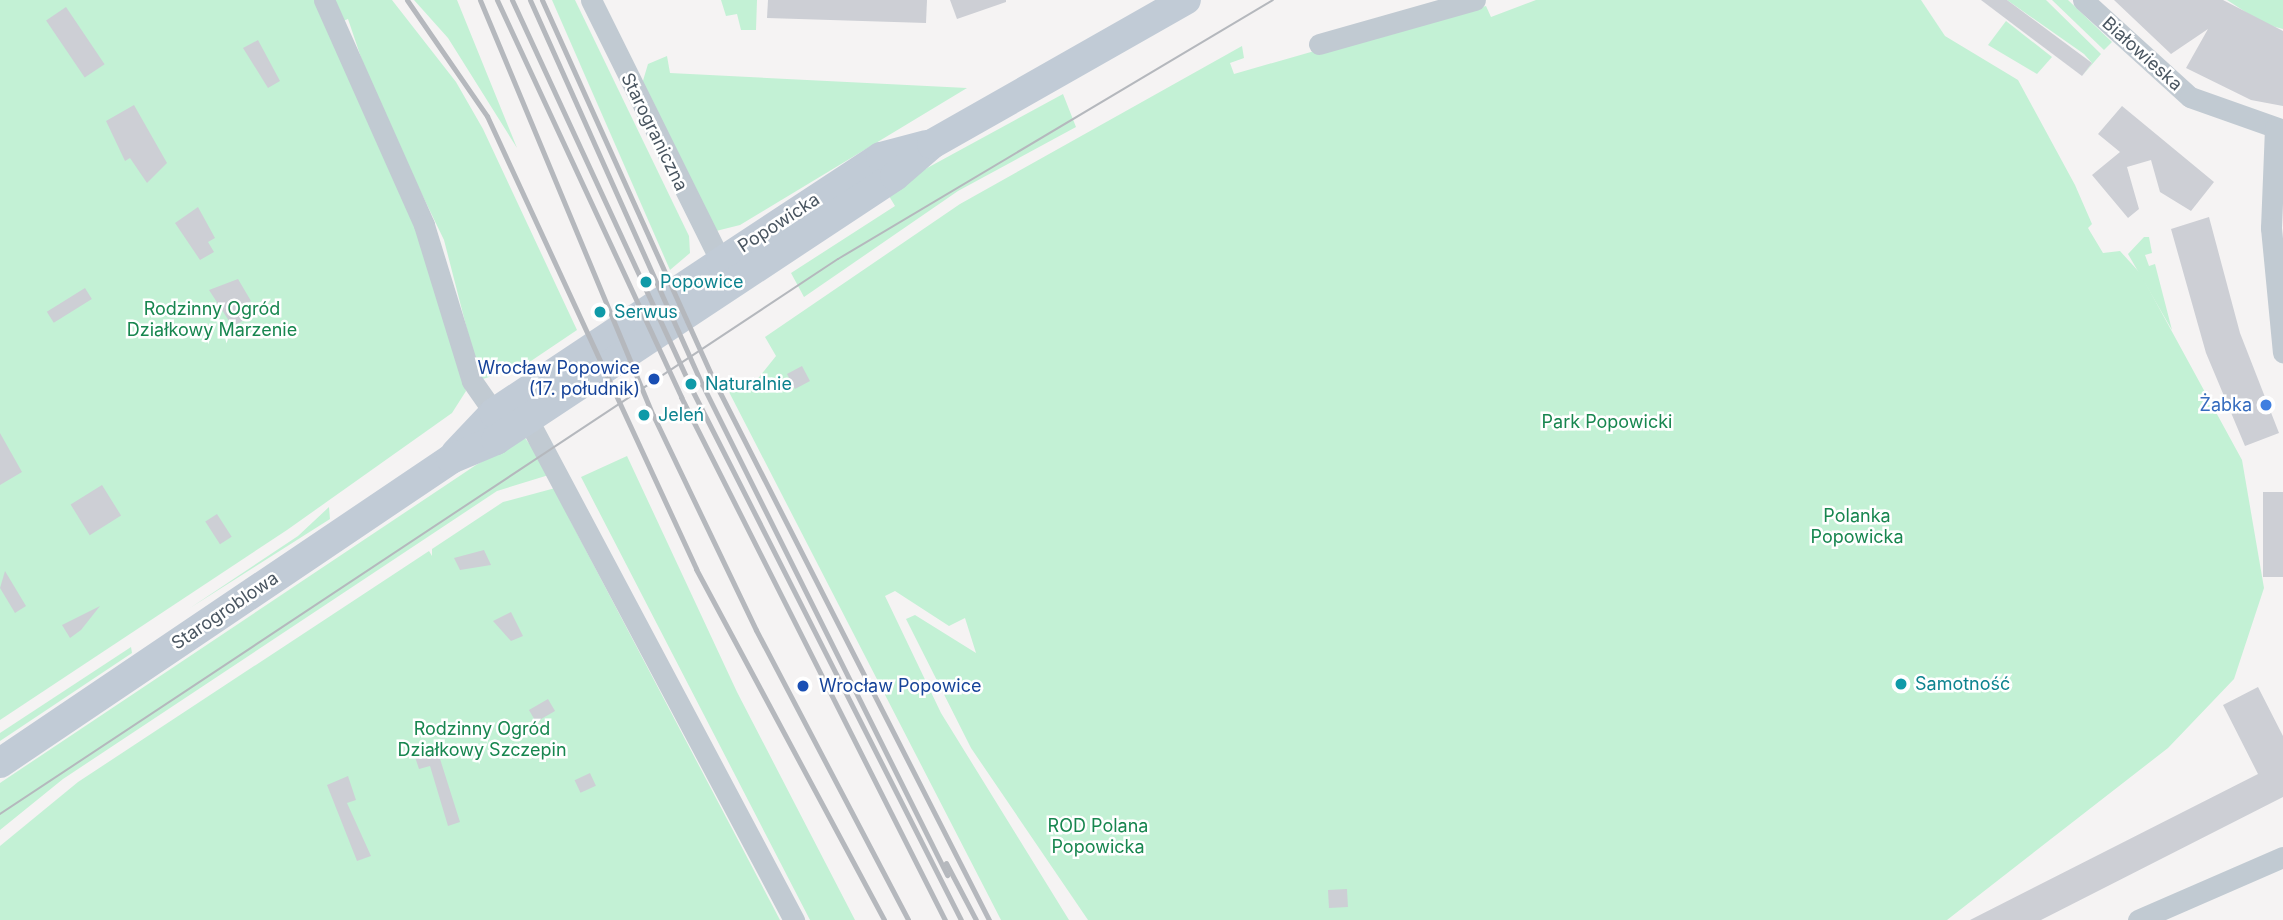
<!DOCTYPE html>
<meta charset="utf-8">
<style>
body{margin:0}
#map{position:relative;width:2283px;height:920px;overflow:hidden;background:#f5f3f3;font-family:Inter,sans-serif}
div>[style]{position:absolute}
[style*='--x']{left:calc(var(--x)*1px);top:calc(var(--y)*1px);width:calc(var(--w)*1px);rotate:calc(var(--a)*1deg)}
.green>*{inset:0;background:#c3f1d5}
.building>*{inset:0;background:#cdcfd5;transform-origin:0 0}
.street>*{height:21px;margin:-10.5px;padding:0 10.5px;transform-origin:10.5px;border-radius:10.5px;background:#c1cad2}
.secondary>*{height:30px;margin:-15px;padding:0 15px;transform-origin:15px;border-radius:15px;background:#c1cbd6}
.tram>*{height:2px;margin:-1px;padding:0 1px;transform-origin:1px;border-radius:1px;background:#b5b8bd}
.rail>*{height:5px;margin:-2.5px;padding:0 2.5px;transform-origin:2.5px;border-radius:2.5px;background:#b5b8bd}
.dots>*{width:19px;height:19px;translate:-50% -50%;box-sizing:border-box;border:4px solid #fff;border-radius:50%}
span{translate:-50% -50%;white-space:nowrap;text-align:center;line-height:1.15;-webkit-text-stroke:5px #fff;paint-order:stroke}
.street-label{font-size:18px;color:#4a5661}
.culture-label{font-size:18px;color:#0d838f}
.left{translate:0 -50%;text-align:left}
.park-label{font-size:18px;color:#17864f}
.transit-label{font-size:18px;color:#164399}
.right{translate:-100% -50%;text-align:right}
.shop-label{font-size:18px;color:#366cbe}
</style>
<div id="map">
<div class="green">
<div style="clip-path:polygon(0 0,315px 0,417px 229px,466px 391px,452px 413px,287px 530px,0 720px)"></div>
<div style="clip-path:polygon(332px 0,392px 0,456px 82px,483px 129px,577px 330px,525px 365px,480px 380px,444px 240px,373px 93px,348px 19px,343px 21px)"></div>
<div style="clip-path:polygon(414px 0,457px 0,517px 148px,448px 38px)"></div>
<div style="clip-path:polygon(552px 0,575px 0,689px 236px,690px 253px,670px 270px)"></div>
<div style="clip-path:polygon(721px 0,757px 0,756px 30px,741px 30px,737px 14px,726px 16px)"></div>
<div style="clip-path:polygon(1536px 0,1921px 0,1945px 36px,2018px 80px,2075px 185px,2092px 224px,2088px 228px,2103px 253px,2120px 251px,2140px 273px,2242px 460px,2264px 588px,2234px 679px,2168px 748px,1947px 920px,1088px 920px,971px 748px,906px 619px,915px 615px,976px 653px,965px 618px,949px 626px,895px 591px,885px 596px,941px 713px,1069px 920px,1001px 920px,728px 390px,748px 391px,776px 356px,765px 337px,960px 204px,1242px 46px,1244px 58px,1230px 63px,1234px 74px,1405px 25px,1486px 6px,1491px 17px)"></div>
<div style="clip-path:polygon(2007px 0,2046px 0,2101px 54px,2082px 76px,2092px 63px,2084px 54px)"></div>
<div style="clip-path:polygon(2052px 0,2068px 0,2112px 42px,2104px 50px)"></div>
<div style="clip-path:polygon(2227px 0,2283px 0,2283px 29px,2264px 24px)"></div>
<div style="clip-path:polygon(2006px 21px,2052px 57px,2037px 74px,1988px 45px)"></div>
<div style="clip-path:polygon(667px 56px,670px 73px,967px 88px,740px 225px,712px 232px,642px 84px,648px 64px)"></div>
<div style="clip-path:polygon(1063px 94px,1076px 127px,958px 191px,804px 297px,791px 273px,895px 206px,889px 196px,918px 173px)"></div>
<div style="clip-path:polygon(2144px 237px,2149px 237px,2152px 253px,2145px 255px,2149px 266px,2155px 264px,2172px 330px,2128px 254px)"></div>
<div style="clip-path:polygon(525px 438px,552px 474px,497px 491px,63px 779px,0 830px,0 783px,476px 465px)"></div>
<div style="clip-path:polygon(627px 456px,737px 692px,855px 920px,810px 920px,581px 477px)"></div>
<div style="clip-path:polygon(559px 487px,570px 520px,780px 920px,0 920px,0 846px,78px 782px,429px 551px,432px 556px,432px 549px,503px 502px)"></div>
<div style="clip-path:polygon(329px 507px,330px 519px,190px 608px,298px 536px)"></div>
<div style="clip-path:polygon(131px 647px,132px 653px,0 741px,0 733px)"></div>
</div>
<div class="building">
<div style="clip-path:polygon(768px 0,927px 0,926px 23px,767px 18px)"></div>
<div style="clip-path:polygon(950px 0,1006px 0,1006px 2px,957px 19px)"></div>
<div style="clip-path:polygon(1981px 0,2007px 0,2092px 63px,2082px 76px)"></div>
<div style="clip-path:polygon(2114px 0,2223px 0,2283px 31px,2283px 106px,2251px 100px,2186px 68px,2208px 29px,2171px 54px)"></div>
<div style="left:66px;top:7px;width:69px;height:24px;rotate:56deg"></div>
<div style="clip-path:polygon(258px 40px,280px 81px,268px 88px,243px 48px)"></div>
<div style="clip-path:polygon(134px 105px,167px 163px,147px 183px,130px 158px,125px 161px,106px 121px)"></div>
<div style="clip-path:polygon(2122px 106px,2214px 182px,2191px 211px,2160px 192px,2151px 160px,2127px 167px,2139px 209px,2128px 218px,2092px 175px,2120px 152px,2098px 134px)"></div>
<div style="clip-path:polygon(198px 207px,215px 238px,208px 242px,214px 252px,200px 260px,175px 223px)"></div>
<div style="clip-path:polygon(2209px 217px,2240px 333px,2279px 433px,2245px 446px,2206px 353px,2171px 229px)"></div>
<div style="clip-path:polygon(238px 279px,251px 301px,244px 305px,250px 316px,233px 327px,209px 290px)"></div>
<div style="left:85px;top:288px;width:13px;height:45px;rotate:58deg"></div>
<div style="left:802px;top:366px;width:17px;height:17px;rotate:62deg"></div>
<div style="clip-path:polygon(0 433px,22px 472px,0 485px)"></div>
<div style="left:102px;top:485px;width:36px;height:37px;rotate:58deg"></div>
<div style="left:2283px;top:492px;width:85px;height:20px;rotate:90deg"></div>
<div style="left:217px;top:514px;width:27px;height:14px;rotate:57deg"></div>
<div style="clip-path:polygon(484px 550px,491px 565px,460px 570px,454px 558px)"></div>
<div style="clip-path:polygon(5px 571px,26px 606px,15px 613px,0 588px)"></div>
<div style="clip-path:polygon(100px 606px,81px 630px,70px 638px,62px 625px)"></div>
<div style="clip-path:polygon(511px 612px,523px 636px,511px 641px,493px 621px)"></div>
<div style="clip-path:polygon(2258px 687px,2283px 736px,2283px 797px,2041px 920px,1970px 920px,2258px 774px,2223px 705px)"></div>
<div style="left:548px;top:699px;width:14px;height:22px;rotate:60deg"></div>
<div style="clip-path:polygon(435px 743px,460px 822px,448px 826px,430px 766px,419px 769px,414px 754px)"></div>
<div style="left:590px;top:773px;width:14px;height:17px;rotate:65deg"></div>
<div style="clip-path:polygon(348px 776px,356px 800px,347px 803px,371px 856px,357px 861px,327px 785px)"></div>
<div style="left:1347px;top:889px;width:18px;height:19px;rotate:87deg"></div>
</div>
<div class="street">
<div style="--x:324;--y:0;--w:246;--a:66"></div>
<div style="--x:424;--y:225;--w:163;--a:72.9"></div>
<div style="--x:472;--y:381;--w:39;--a:55"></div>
<div style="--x:591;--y:0;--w:292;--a:63.6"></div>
<div style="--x:2083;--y:0;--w:144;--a:42.2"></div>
<div style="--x:2190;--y:97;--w:99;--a:19.5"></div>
<div style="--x:1319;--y:44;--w:162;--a:-15.8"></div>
<div style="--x:2275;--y:128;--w:100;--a:92.3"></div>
<div style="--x:2271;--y:228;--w:125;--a:84.5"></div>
<div style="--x:527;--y:418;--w:569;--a:61.99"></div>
<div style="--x:2138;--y:920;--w:158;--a:-23.5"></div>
</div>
<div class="secondary">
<div style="--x:456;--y:453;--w:55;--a:-46.5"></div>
<div style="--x:494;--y:413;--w:273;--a:-33.6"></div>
<div style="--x:721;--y:262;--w:191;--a:-33.3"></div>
<div style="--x:881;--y:157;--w:47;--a:-14.9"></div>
<div style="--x:0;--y:763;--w:544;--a:-33.98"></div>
<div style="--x:451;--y:459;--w:49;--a:-22.9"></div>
<div style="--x:496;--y:440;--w:478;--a:-33.5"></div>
<div style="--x:895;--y:176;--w:49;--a:-40.9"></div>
<div style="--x:932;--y:144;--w:292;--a:-29.6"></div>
</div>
<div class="tram">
<div style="--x:0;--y:814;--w:1005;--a:-33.52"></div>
<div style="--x:838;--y:259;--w:506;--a:-30.77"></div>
</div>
<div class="rail">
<div style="--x:407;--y:0;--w:141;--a:55.4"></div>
<div style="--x:487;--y:116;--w:499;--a:65.2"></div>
<div style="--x:696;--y:569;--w:398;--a:61.8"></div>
<div style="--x:480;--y:0;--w:450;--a:67.4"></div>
<div style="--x:653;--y:415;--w:238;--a:64.4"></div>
<div style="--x:756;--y:630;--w:327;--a:62.3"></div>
<div style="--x:497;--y:0;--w:438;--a:65.1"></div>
<div style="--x:681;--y:397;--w:586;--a:63.22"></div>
<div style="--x:512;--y:0;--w:430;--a:65.2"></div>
<div style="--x:692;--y:390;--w:594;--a:63.09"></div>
<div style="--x:530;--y:0;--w:421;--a:65.9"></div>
<div style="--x:702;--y:384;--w:549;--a:63.48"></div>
<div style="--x:542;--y:0;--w:414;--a:65.7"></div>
<div style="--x:712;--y:377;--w:610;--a:62.97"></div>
<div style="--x:946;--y:863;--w:64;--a:62.2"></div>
</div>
<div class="dots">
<div style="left:646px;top:282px;background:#0f9aa8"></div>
<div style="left:600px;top:312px;background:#0f9aa8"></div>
<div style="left:654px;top:379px;background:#1a4fb4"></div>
<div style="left:691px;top:384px;background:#0f9aa8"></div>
<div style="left:2266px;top:405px;background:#3f7fe0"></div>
<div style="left:644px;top:415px;background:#0f9aa8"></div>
<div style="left:1901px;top:684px;background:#0f9aa8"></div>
<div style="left:803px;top:686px;background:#1a4fb4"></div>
</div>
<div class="street-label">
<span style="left:2142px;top:54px;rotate:42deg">Białowieska</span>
<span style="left:654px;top:132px;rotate:64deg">Starograniczna</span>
<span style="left:779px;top:223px;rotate:-33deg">Popowicka</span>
<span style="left:225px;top:611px;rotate:-34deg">Starogroblowa</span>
</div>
<div class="culture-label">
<span class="left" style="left:660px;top:282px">Popowice</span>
<span class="left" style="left:614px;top:312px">Serwus</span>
<span class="left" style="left:705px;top:384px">Naturalnie</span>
<span class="left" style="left:658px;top:415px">Jeleń</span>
<span class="left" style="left:1915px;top:684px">Samotność</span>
</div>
<div class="park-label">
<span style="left:212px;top:320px">Rodzinny Ogród<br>Działkowy Marzenie</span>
<span style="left:1607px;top:422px">Park Popowicki</span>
<span style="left:1857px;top:527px">Polanka<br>Popowicka</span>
<span style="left:482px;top:740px">Rodzinny Ogród<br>Działkowy Szczepin</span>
<span style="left:1098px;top:837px">ROD Polana<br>Popowicka</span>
</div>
<div class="transit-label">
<span class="right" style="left:640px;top:379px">Wrocław Popowice<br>(17. południk)</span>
<span class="left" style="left:819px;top:686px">Wrocław Popowice</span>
</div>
<div class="shop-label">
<span class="right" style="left:2252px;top:405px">Żabka</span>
</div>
</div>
